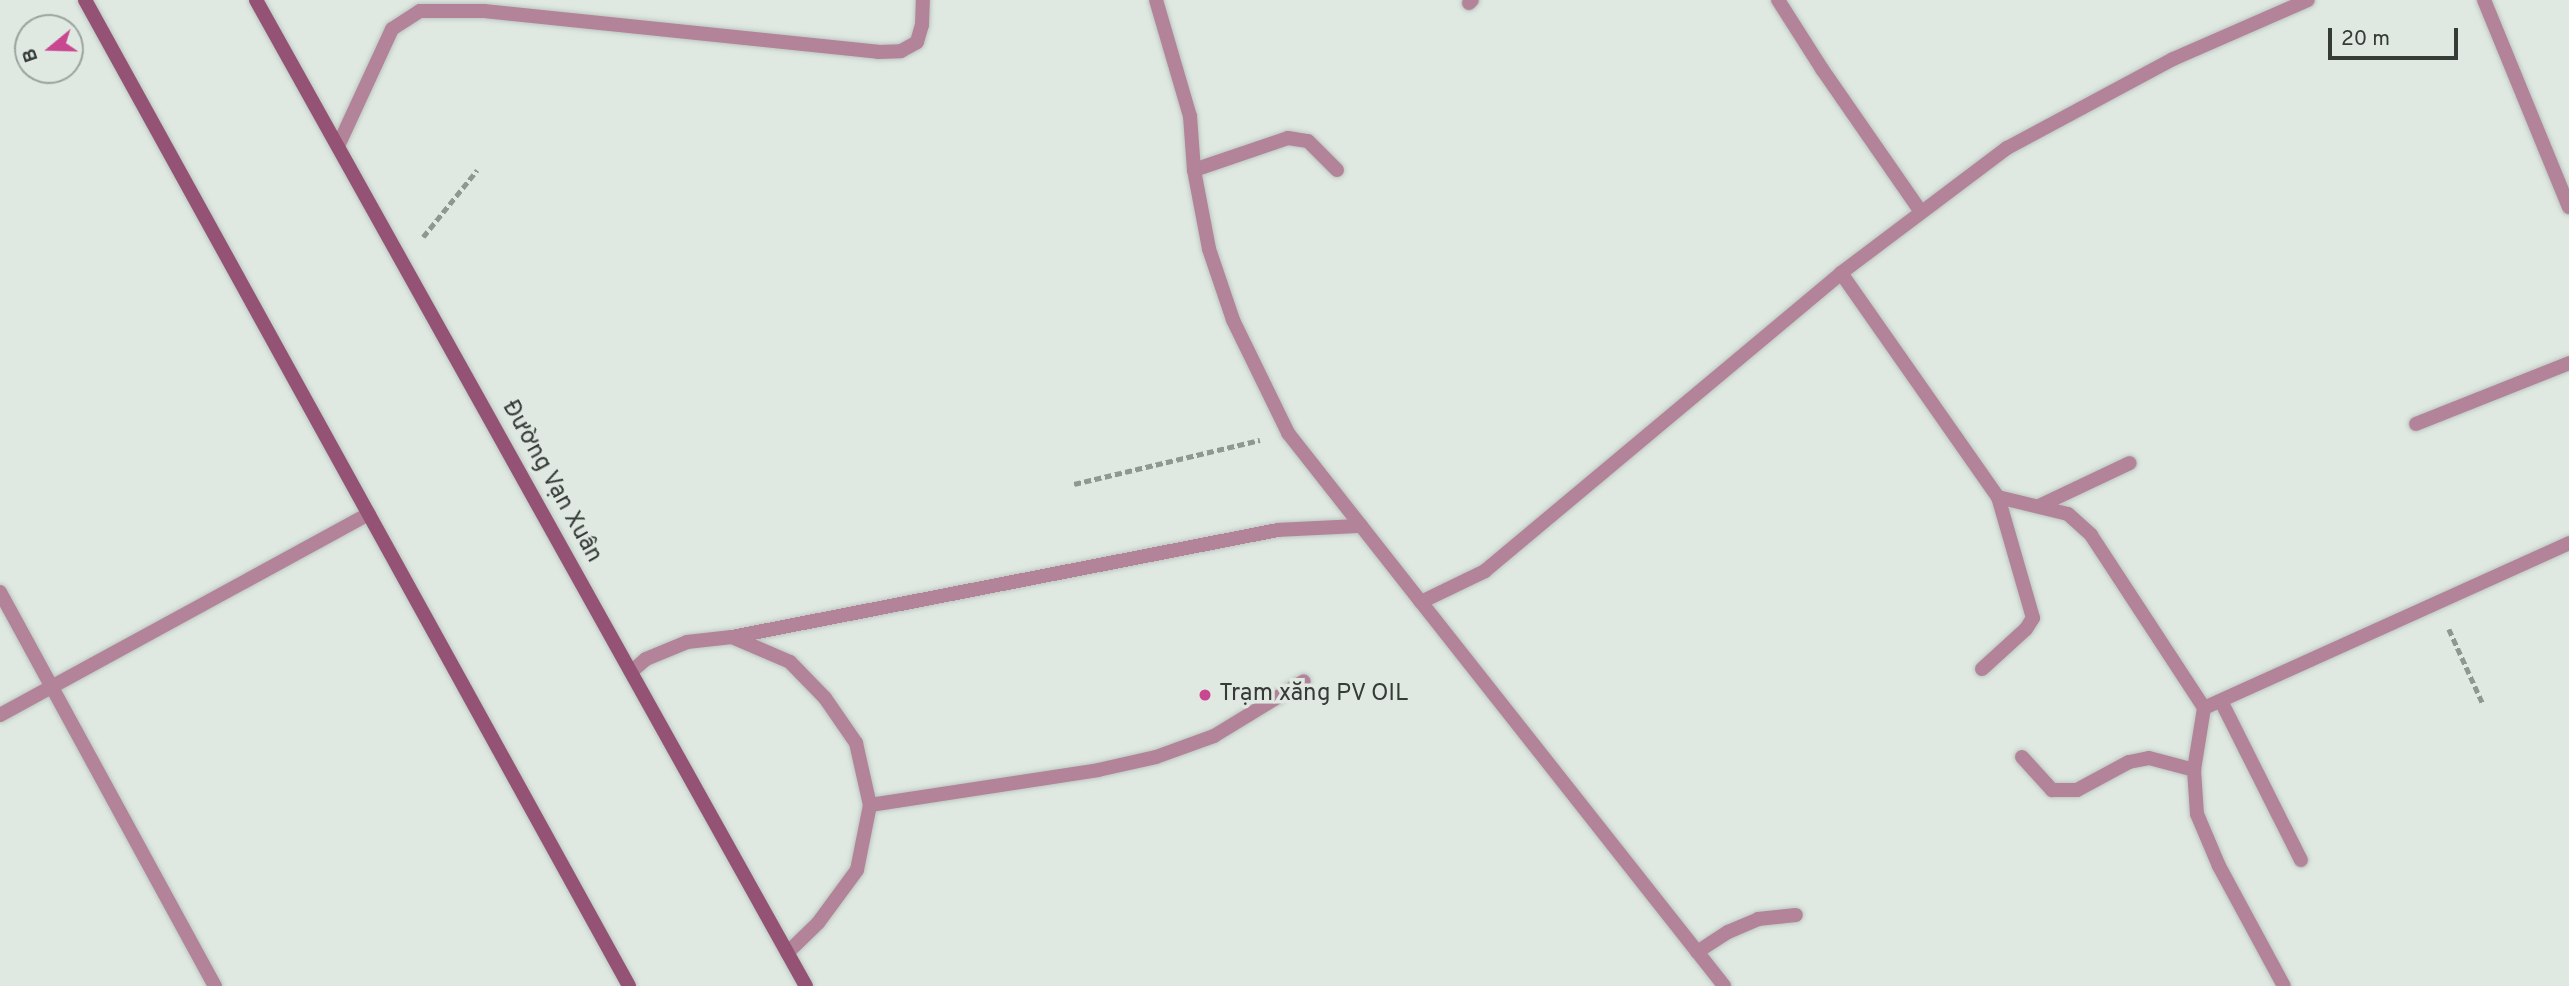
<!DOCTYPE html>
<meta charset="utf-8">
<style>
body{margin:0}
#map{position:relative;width:2569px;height:986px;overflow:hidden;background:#dfe9e2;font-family:Overpass,sans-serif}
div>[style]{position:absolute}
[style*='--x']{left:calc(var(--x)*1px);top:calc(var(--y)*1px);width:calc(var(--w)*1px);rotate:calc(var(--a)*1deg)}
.path>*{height:4.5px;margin-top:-2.25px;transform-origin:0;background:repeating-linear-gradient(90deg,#909792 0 7px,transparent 0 10.5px)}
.roads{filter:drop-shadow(0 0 2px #bdc6c0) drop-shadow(0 0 2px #bdc6c0)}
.service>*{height:14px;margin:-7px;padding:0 7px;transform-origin:7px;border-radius:7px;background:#b28399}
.minor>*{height:14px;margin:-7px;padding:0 7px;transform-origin:7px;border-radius:7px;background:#b28399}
.secondary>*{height:14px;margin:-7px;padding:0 7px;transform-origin:7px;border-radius:7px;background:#945375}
.dots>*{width:19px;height:19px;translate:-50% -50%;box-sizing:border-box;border:4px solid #dfe9e2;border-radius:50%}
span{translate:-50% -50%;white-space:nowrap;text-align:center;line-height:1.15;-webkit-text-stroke:7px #dfe9e2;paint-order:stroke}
.street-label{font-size:24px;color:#373b38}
.poi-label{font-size:24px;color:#373b38}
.left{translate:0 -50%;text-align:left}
.north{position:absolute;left:14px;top:14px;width:70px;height:70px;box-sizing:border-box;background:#dfe9e2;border:2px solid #9ca39e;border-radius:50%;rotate:251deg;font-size:19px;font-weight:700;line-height:28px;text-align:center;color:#373b38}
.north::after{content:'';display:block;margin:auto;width:24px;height:32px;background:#c84790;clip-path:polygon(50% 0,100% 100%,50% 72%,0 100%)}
.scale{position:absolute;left:2328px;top:28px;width:130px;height:32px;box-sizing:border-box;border:4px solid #373b38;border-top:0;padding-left:9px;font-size:21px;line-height:24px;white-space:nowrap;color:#373b38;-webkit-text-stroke:5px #dfe9e2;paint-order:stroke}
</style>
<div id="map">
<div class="path">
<div style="--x:423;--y:237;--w:86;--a:-51.1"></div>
<div style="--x:1074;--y:484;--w:191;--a:-13.3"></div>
<div style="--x:2449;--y:629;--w:82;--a:65.6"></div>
</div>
<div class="roads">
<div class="service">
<div style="--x:1469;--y:3;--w:4;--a:-45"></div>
<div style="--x:1194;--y:170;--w:99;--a:-18.8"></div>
<div style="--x:1288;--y:138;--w:20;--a:9"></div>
<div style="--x:1308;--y:141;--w:41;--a:45"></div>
<div style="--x:2416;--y:424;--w:165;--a:-21.7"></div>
<div style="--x:2041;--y:505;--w:98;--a:-25.3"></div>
<div style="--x:732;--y:637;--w:556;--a:-11.09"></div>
<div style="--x:1278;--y:530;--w:83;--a:-2.8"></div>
<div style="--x:1982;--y:669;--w:59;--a:-42.3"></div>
<div style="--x:2026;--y:629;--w:13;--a:-58"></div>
<div style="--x:2033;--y:618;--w:126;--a:-106.1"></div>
<div style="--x:631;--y:672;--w:20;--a:-41"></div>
<div style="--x:646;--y:659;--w:44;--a:-22.5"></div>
<div style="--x:687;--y:642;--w:45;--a:-6.3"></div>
<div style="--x:732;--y:637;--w:63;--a:23.3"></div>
<div style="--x:790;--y:662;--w:50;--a:45.8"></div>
<div style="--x:825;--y:698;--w:55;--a:55.4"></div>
<div style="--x:856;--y:743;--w:64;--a:77.3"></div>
<div style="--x:870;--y:805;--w:66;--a:101.3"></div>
<div style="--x:857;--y:870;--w:66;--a:126.3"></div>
<div style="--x:818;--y:923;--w:43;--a:135.9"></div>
<div style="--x:2221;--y:701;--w:178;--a:63.3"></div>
<div style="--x:2022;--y:757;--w:45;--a:47.7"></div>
<div style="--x:2052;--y:790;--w:25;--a:0"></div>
<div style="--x:2077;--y:790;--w:59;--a:-28.3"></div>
<div style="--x:2129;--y:762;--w:20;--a:-11"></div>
<div style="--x:2149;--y:758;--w:47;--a:14.9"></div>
<div style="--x:870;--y:805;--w:231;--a:-8.7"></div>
<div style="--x:1098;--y:770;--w:59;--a:-12.6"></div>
<div style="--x:1156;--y:757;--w:62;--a:-19.9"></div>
<div style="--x:1214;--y:736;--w:105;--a:-31.4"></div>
<div style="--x:1697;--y:952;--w:37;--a:-33"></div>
<div style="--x:1728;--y:932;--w:33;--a:-23"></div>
<div style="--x:1758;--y:919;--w:38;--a:-6"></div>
</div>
<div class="minor">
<div style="--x:1156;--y:0;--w:121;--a:73.7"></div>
<div style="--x:1190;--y:116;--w:54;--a:85.8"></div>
<div style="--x:1194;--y:170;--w:80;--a:79.2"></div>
<div style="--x:1209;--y:249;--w:75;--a:71.3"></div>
<div style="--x:1233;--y:320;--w:126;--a:64"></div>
<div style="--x:1288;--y:433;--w:215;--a:51.8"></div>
<div style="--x:1421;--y:602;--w:71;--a:-25.8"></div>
<div style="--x:1485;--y:571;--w:464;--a:-39.9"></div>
<div style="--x:1841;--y:273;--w:208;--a:-37"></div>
<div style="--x:2007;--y:148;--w:188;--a:-28.2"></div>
<div style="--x:2173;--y:59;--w:147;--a:-23.6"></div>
<div style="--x:1778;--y:0;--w:82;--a:57.5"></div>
<div style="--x:1822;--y:69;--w:174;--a:55.3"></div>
<div style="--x:2484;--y:0;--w:224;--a:67.7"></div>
<div style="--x:338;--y:146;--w:129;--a:-65.2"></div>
<div style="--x:392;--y:29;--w:33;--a:-33"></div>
<div style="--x:420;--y:11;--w:64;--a:0"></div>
<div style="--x:484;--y:11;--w:396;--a:5.9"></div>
<div style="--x:878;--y:52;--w:23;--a:-2"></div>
<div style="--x:901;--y:51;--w:18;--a:-29"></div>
<div style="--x:917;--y:42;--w:18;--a:-74"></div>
<div style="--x:922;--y:25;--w:25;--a:-88"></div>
<div style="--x:1841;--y:273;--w:274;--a:55"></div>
<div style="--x:1998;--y:497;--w:72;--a:13.7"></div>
<div style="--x:2068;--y:514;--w:31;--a:42"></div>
<div style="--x:2091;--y:535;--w:207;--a:56.8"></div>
<div style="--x:2204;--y:708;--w:63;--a:99.2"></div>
<div style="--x:2194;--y:770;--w:44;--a:86.1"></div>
<div style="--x:2197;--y:814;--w:56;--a:67.1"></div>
<div style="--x:2219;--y:866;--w:136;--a:61.6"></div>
<div style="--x:0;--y:592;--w:449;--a:61.4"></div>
<div style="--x:1421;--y:602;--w:489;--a:51.7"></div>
<div style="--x:2204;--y:708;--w:401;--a:-24.3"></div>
<div style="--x:0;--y:715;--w:420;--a:-28.6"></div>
</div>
<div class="secondary">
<div style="--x:85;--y:0;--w:1126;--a:61.11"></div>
<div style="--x:256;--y:0;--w:1129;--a:60.85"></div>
</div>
</div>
<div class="dots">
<div style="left:1205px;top:695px;background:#c84790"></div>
</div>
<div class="street-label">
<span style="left:551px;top:482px;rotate:61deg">Đường Vạn Xuân</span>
</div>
<div class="poi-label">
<span class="left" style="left:1219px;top:695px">Trạm xăng PV OIL</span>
</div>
<div class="north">B</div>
<div class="scale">20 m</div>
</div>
